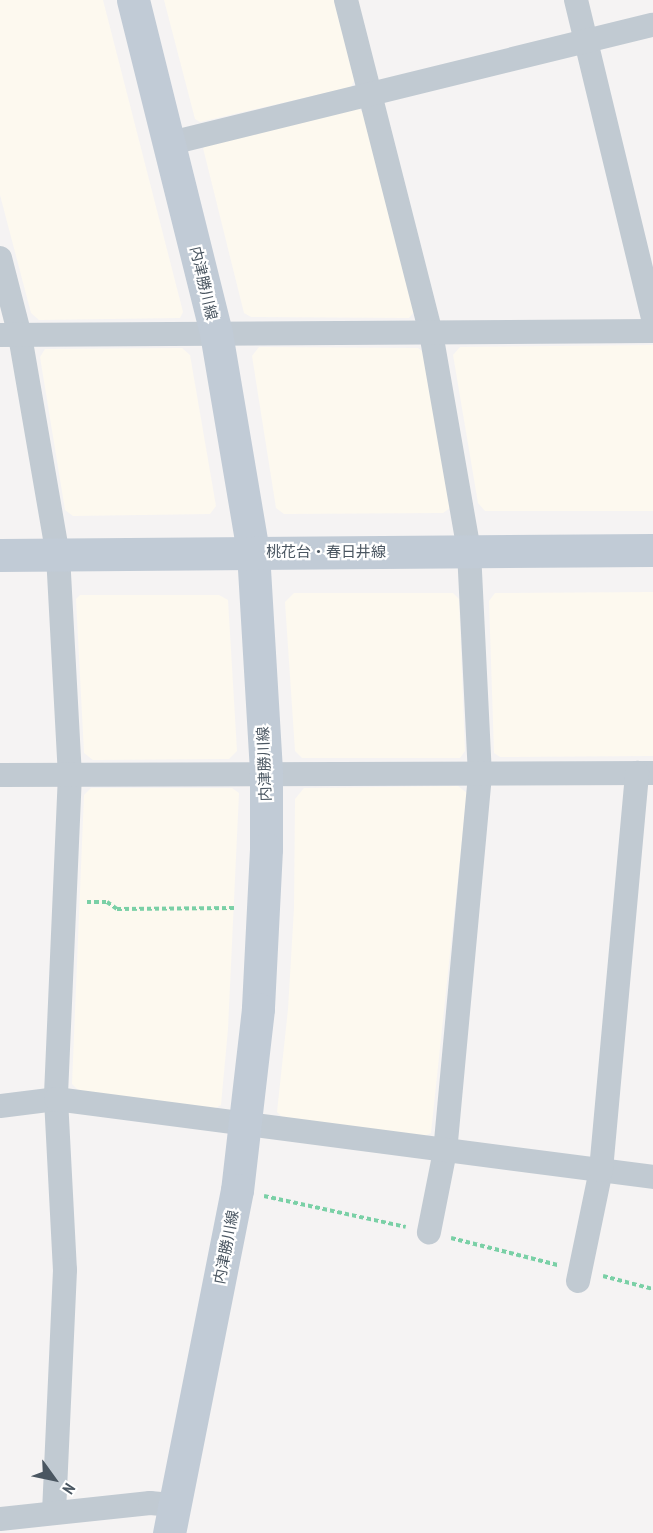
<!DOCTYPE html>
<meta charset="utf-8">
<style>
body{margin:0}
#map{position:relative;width:653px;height:1533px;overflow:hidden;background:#f5f3f3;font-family:"PT Sans Narrow","Noto Sans JP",sans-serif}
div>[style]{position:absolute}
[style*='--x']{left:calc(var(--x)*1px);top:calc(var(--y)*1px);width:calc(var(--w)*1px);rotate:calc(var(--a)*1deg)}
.commercial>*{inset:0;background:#fdf9ef}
.path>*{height:4px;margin-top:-2px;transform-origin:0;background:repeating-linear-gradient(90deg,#7ad0a6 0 4.5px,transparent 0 7.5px)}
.street>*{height:24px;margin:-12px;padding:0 12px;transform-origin:12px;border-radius:12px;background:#c1cad2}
.secondary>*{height:33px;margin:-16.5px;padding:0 16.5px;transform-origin:16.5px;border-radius:16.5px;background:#c1cbd6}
span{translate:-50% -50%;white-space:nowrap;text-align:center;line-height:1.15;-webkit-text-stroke:4.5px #fff;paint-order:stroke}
.street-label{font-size:15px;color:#4a5661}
.north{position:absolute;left:24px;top:1449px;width:60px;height:60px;-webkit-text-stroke:4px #fff;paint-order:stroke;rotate:123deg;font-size:16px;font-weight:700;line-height:24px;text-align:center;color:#4a5661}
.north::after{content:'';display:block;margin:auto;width:21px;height:27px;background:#4a5661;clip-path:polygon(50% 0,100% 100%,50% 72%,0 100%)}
</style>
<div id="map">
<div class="commercial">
<div style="clip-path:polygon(0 0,103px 0,183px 312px,180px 318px,39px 320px,31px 313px,0 195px)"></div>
<div style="clip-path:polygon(164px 0,334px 0,355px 79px,351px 87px,200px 122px,195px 119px)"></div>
<div style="clip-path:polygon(356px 107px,364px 113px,415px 311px,409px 318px,251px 317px,244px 313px,203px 148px,210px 142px)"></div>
<div style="clip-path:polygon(653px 345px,653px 511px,485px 511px,478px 503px,453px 355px,460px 347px)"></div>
<div style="clip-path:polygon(259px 347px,418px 348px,425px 353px,450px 508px,443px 513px,284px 514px,276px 508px,252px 356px)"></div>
<div style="clip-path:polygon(182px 348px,190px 355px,216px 506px,210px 514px,73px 516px,65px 510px,40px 357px,45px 349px)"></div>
<div style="clip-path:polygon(653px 592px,653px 756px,500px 757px,494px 753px,489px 601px,495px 593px)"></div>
<div style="clip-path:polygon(294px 593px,453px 593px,459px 599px,465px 751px,460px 758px,302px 758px,295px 751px,285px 602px)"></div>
<div style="clip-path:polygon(80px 595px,219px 595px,228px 600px,237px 751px,229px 759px,93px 760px,84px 753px,76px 599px)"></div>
<div style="clip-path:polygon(458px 786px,467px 793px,431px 1133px,423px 1137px,285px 1120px,277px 1112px,288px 1009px,294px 908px,295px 799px,304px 788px)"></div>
<div style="clip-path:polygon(91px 788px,232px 788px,239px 793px,228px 1029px,221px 1105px,214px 1109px,79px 1091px,72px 1084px,84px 795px)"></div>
</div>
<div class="path">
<div style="--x:87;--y:902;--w:20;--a:0"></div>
<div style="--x:107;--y:902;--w:12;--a:35"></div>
<div style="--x:117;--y:909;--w:118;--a:-0.5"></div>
<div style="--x:264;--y:1196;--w:145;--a:12.3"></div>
<div style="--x:451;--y:1238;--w:110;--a:14.2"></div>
<div style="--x:603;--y:1276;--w:52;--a:14.6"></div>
</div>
<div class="street">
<div style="--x:346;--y:0;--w:344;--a:75.7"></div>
<div style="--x:431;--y:333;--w:221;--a:80.1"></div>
<div style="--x:469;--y:551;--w:224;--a:87.2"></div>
<div style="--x:480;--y:775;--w:378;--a:95.3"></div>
<div style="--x:445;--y:1151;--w:83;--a:101.2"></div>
<div style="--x:576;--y:0;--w:328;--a:76.4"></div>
<div style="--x:171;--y:143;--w:496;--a:-13.8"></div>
<div style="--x:0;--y:258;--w:81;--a:75.6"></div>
<div style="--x:20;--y:336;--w:222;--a:80.2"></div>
<div style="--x:58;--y:555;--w:219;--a:86.9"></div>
<div style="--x:70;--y:774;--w:325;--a:92.5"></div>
<div style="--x:56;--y:1099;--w:171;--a:87"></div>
<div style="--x:65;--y:1270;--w:243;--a:92.6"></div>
<div style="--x:0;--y:335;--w:653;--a:-0.35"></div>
<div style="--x:0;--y:775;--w:653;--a:-0.18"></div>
<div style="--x:0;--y:1106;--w:56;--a:-7.1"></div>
<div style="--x:56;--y:1099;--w:602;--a:7.44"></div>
<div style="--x:578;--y:1281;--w:113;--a:-78.3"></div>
<div style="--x:601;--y:1170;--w:399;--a:-84.8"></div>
<div style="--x:0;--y:1519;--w:151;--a:-6.1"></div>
<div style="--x:150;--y:1503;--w:24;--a:5"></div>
</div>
<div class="secondary">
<div style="--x:133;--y:0;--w:343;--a:76"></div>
<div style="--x:216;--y:333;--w:222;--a:80.4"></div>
<div style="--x:253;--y:552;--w:221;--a:86.6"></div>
<div style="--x:266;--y:773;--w:76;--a:90"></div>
<div style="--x:266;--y:849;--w:160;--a:92.9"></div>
<div style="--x:258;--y:1009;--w:182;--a:96.6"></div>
<div style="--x:237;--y:1190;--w:350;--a:101.2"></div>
<div style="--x:0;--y:555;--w:653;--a:-0.44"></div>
</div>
<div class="street-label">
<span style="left:204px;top:283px;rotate:77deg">内津勝川線</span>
<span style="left:326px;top:552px">桃花台・春日井線</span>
<span style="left:264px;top:764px;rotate:-92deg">内津勝川線</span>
<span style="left:226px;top:1247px;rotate:-79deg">内津勝川線</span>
</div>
<div class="north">N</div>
</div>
